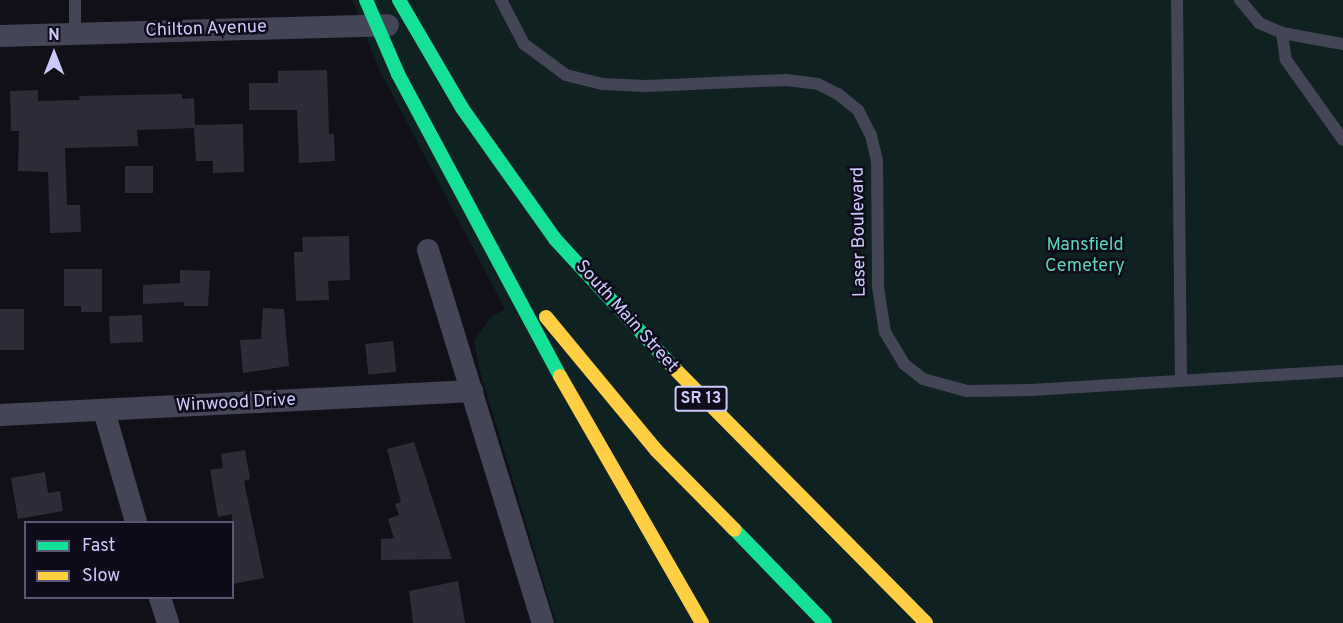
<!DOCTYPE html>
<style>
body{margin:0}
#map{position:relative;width:1343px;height:623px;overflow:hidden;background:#111018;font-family:Overpass,sans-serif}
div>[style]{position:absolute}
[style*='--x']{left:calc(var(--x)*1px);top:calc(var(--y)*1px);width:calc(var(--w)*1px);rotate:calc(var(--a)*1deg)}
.green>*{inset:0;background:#102122}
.building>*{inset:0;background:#2f2c3a;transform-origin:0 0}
.lane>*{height:12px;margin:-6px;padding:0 6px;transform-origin:6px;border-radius:6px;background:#454558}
.street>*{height:22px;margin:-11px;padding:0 11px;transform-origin:11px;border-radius:11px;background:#454558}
.fast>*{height:14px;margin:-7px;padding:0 7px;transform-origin:7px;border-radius:7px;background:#16e098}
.slow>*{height:14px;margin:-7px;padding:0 7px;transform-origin:7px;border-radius:7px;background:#ffcf43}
span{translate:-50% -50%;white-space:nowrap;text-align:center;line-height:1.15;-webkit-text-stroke:5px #0e0c1b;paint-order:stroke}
.shield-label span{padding:2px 4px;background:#0e0c1b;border:2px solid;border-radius:4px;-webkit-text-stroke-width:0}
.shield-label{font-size:16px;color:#cec9fb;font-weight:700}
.street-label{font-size:18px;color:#cec9fb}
.park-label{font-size:18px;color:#5cd5b5}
.legend{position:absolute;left:24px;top:521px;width:210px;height:78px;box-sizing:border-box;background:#0e0c1b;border:2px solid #5b5875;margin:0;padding:8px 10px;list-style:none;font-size:18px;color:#cec9fb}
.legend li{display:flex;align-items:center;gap:12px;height:30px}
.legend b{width:30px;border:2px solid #5b5875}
.north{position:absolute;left:24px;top:24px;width:60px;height:60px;-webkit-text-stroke:4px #0e0c1b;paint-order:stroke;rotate:0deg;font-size:16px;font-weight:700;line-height:24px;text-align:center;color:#cec9fb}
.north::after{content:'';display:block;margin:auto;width:21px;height:27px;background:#cec9fb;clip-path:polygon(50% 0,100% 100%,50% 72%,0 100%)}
</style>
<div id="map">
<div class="green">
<div style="clip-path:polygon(352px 0,1343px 0,1343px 623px,556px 623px,479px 368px,474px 340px,490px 318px,505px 309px,379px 69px)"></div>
</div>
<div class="building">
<div style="clip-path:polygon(327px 70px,329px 134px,334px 134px,335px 161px,299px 163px,297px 110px,249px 110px,249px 83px,278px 83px,278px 71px)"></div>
<div style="clip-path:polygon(38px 90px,38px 101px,80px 100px,79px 96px,182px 94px,182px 99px,194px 98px,195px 125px,243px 124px,244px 172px,213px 173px,213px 161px,196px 161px,194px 128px,137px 130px,138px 146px,65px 148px,67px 205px,80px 205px,81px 232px,50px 233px,48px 172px,18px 171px,19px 131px,11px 131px,10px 91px)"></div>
<div style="left:153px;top:166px;width:27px;height:28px;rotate:90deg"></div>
<div style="clip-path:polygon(349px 236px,350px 280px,328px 281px,329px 300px,296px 301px,294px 252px,303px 252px,302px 237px)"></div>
<div style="clip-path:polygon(64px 269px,102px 269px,102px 312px,81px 312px,81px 306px,64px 306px)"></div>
<div style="clip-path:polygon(180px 270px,210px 271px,208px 306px,184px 306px,184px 302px,143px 304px,143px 285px,180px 283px)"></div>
<div style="clip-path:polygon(263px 308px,284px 309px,289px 366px,243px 373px,240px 340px,261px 339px)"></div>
<div style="left:0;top:309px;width:24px;height:41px"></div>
<div style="left:142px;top:315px;width:27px;height:33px;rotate:88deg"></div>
<div style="left:393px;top:341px;width:31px;height:28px;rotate:84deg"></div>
<div style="clip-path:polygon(414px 442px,452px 559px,381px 560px,381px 539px,394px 538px,388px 519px,399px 515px,395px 504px,401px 502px,387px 449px)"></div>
<div style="clip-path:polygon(245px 450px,250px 479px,244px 481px,264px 578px,232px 584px,232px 514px,218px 517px,210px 470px,223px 468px,221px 454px)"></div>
<div style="clip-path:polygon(45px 472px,48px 493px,60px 491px,63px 511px,18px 519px,11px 478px)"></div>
<div style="clip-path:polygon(458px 581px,465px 623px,413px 623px,409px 591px)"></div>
</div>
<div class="lane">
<div style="--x:75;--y:0;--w:34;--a:90"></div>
<div style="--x:501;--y:0;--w:50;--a:62.4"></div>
<div style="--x:524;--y:44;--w:52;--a:36.4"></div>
<div style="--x:566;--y:75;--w:38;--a:14"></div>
<div style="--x:603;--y:84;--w:43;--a:2.7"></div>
<div style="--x:646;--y:86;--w:140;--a:-2.5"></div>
<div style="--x:786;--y:80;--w:32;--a:7"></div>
<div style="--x:818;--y:84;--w:22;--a:27"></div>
<div style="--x:838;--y:94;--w:26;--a:39"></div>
<div style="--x:858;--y:110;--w:28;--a:63"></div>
<div style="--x:871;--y:135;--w:26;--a:77"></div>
<div style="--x:877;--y:160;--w:127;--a:89.5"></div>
<div style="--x:878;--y:287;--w:46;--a:81.2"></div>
<div style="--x:885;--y:332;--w:37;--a:59"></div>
<div style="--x:904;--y:364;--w:24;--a:38"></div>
<div style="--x:923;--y:379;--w:46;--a:15.3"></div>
<div style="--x:967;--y:391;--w:64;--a:-0.9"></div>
<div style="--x:1031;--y:390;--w:313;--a:-3.5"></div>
<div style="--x:1177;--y:0;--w:378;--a:89.4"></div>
<div style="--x:1240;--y:0;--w:30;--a:50"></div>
<div style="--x:1259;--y:23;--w:25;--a:23"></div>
<div style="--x:1282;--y:33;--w:27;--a:82"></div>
<div style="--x:1286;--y:60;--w:98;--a:54.5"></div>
<div style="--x:1282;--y:33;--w:62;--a:10.2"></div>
</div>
<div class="street">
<div style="--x:0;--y:36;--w:388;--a:-1.6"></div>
<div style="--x:428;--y:250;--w:390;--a:72.9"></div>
<div style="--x:104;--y:411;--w:116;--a:73.9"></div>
<div style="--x:0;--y:415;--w:473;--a:-2.9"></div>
<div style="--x:160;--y:598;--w:26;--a:72"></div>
</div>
<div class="fast">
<div style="--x:366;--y:0;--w:81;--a:66.6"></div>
<div style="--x:398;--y:74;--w:343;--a:61.8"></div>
<div style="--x:399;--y:0;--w:125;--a:59.7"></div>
<div style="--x:462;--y:108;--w:161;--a:54.6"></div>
<div style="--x:555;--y:239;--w:173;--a:47.3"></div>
<div style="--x:735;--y:530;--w:129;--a:45.9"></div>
</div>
<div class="slow">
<div style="--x:546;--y:317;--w:173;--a:50.4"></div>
<div style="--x:656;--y:450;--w:112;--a:45.4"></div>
<div style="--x:672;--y:366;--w:361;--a:45.3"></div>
<div style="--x:560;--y:376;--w:285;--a:60.1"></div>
</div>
<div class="shield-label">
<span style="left:701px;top:399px">SR 13</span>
</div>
<div class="street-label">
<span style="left:206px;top:30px;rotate:-2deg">Chilton Avenue</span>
<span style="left:860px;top:232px;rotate:-91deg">Laser Boulevard</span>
<span style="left:626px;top:317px;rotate:48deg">South Main Street</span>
<span style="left:236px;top:404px;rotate:-3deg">Winwood Drive</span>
</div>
<div class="park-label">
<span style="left:1085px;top:257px">Mansfield<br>Cemetery</span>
</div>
<ul class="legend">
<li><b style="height:8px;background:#16e098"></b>Fast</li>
<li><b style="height:8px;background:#ffcf43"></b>Slow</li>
</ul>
<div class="north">N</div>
</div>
